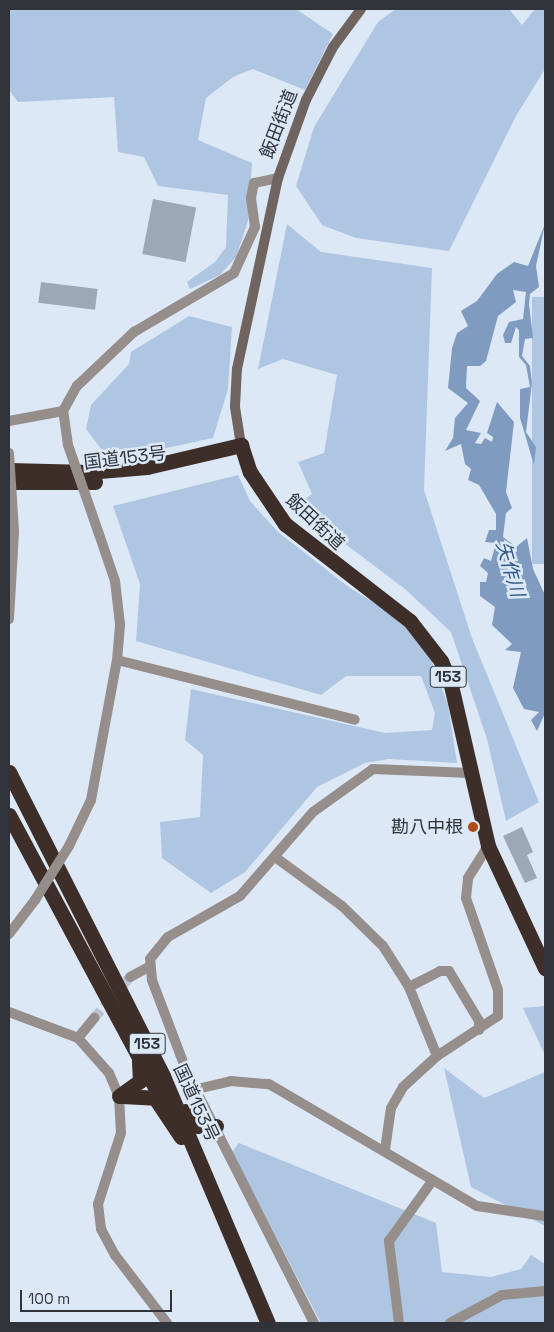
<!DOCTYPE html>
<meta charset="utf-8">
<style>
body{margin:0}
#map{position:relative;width:554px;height:1332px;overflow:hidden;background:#dce8f6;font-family:"Space Grotesk","Noto Sans JP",sans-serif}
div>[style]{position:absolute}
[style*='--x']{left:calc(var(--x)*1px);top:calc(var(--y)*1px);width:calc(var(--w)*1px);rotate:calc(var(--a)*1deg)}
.green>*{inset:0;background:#afc6e2;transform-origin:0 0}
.water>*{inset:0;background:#7f9cc0}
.building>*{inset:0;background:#9da8b6;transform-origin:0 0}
.street-tunnel>*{height:10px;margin-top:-5px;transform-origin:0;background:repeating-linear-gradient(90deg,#bac4d0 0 10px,transparent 0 15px)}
.street>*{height:10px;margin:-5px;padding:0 5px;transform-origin:5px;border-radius:5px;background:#968e8b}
.secondary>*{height:10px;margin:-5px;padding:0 5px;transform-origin:5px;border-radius:5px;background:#6f645f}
.highway>*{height:15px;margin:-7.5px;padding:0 7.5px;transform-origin:7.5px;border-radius:7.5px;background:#3d2e29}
.street-bridge>*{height:10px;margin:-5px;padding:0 5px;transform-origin:5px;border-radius:5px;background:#968e8b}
.dots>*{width:14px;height:14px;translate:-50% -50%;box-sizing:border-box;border:2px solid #dce8f6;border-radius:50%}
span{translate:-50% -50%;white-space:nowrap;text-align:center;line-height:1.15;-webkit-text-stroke:5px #dce8f6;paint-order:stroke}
.shield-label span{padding:1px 4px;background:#dce8f6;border:1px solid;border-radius:4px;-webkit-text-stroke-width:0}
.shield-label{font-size:16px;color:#30343a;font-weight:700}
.street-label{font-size:18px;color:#30343a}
.poi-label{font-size:18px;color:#30343a}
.right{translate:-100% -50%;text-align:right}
.water-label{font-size:19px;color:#2f5989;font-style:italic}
.frame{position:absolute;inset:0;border:10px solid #30343a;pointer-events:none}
.scale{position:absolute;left:20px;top:1290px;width:152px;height:22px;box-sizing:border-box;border:2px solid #30343a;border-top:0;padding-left:6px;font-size:15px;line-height:18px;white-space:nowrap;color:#30343a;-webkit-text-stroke:4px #dce8f6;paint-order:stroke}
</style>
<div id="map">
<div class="green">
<div style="clip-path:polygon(9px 9px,296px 9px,333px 34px,305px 90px,253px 69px,233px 77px,206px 98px,198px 140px,252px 163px,248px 221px,236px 257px,220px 275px,190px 289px,187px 282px,215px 262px,226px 247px,228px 195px,158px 186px,144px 157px,118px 152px,114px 97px,18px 102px,9px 90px)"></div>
<div style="clip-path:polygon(396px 9px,509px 9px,522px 25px,535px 9px,545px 9px,545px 69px,516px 116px,449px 251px,356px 238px,322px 225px,296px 186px,314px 127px,378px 22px)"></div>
<div style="clip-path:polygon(287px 224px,321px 252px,432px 268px,424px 490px,472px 638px,539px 802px,506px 821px,487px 739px,451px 632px,405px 589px,295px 506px,312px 494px,298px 462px,324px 453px,337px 375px,283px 359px,258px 369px)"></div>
<div style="left:545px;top:297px;width:267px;height:13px;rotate:90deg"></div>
<div style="clip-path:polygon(189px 316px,232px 327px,228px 389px,213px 438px,120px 458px,101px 449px,86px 429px,91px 405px,129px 364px,131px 352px)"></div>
<div style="clip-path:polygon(238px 475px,250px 501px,278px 532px,350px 588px,401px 619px,428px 651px,448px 705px,457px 763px,389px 759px,365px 763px,317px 787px,245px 872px,211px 893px,162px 858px,160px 822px,200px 817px,203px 755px,185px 740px,191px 689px,385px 733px,432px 730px,435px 713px,421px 676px,346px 676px,321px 695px,136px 641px,140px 584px,113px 506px)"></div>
<div style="clip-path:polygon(545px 1006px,545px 1055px,523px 1008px)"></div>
<div style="clip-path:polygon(444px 1068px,484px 1098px,545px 1072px,545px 1226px,471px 1187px)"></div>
<div style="clip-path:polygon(239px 1143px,436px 1223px,442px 1272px,491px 1277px,521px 1269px,531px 1255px,545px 1264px,545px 1323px,321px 1323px,232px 1152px)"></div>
</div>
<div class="water">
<div style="clip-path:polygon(545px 224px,536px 266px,539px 287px,530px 294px,529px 304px,533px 338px,525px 339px,522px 356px,530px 366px,532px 383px,526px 432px,536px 447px,534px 465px,520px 418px,520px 389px,530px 387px,526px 365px,519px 357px,519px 330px,516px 327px,511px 343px,505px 343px,503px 335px,509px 322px,523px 319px,526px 292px,513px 290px,516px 302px,498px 316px,486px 361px,480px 366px,467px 366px,466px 388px,480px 401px,466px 430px,481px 433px,475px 443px,481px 444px,485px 438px,492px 442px,493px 437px,487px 433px,497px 402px,514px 422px,506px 492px,512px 508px,506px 513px,503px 537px,516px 547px,527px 538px,533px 569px,545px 595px,545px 713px,537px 731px,531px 720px,539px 712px,524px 709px,513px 688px,521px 652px,505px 650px,512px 644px,492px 625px,495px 607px,480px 596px,480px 582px,486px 582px,488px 573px,480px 566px,484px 558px,491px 561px,496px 543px,485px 542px,489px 530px,496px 530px,496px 514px,479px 485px,468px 480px,471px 469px,465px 464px,461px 444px,445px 451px,453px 438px,455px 418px,468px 403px,448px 388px,452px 348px,457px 333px,468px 326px,461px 311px,477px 301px,497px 274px,514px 262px,528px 266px)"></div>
</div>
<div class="building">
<div style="left:153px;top:199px;width:44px;height:56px;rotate:11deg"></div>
<div style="left:41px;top:282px;width:57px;height:21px;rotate:7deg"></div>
<div style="clip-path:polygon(522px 827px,533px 852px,527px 855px,537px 878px,525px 883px,503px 836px)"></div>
</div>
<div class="street-tunnel">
<div style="--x:94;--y:1018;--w:55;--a:-48.7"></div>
</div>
<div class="street">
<div style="--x:9;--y:421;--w:55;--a:-10.5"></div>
<div style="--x:68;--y:445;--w:34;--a:-98"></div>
<div style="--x:63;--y:411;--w:29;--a:-61"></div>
<div style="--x:77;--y:386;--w:79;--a:-43.5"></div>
<div style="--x:134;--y:332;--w:116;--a:-30.5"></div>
<div style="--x:234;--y:273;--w:51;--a:-65.5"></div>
<div style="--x:255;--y:227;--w:29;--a:-98"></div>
<div style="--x:251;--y:198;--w:15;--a:-79"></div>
<div style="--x:254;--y:183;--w:25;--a:-12"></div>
<div style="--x:9;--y:619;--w:88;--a:-86.7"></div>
<div style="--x:117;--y:660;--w:245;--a:14.1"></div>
<div style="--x:69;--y:846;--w:51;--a:-64.4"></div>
<div style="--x:91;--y:800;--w:142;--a:-79.5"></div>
<div style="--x:117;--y:660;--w:36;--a:-85"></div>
<div style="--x:120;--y:624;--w:43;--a:-96.6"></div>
<div style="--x:115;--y:581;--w:50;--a:-108.8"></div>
<div style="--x:275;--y:857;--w:83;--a:36.2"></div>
<div style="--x:342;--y:906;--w:57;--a:44.3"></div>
<div style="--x:383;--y:946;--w:49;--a:57.6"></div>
<div style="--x:409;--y:987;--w:74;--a:67.9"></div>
<div style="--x:9;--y:934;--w:43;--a:-52.6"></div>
<div style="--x:130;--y:977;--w:21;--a:-28"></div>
<div style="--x:409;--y:987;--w:35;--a:-27"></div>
<div style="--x:440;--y:971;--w:9;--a:0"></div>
<div style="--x:449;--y:971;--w:58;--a:59"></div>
<div style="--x:479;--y:1021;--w:9;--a:90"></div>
<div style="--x:9;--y:1012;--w:74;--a:20.6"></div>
<div style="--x:78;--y:1038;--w:47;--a:48.5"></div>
<div style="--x:109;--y:1073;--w:25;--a:67"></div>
<div style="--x:119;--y:1096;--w:37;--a:87"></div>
<div style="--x:121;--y:1133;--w:75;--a:107.9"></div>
<div style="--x:98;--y:1204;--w:25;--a:83"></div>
<div style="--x:101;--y:1229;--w:30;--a:62"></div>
<div style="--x:115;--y:1255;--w:86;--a:52.6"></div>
<div style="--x:78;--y:1038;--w:26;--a:-51"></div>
<div style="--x:197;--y:1089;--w:35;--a:-13"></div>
<div style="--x:231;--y:1081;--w:38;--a:5"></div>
<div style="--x:269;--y:1084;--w:241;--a:30.4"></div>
<div style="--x:477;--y:1206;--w:69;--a:8.4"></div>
<div style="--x:385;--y:1150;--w:42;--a:-81.9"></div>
<div style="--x:391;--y:1108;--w:24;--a:-60"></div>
<div style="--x:403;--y:1087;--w:46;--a:-42.4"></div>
<div style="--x:437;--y:1056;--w:73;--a:-33.3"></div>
<div style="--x:498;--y:1016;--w:26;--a:-90"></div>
<div style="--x:498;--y:990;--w:97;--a:-109.2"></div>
<div style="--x:466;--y:898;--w:20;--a:-84"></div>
<div style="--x:468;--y:878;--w:38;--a:-58"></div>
<div style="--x:314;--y:1323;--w:278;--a:-116.9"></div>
<div style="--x:188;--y:1075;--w:102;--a:-110.8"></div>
<div style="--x:152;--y:980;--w:21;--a:-95"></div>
<div style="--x:150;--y:959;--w:28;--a:-51"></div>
<div style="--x:168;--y:937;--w:83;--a:-29.7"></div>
<div style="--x:240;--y:896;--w:111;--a:-49"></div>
<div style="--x:313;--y:812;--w:74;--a:-35.6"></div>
<div style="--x:373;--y:769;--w:97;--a:2.4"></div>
<div style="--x:399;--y:1323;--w:83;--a:-97"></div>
<div style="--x:389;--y:1241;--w:75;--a:-54.2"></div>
<div style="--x:450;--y:1323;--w:59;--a:-28.3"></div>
<div style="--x:502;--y:1295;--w:43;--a:-5.3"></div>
</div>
<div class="secondary">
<div style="--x:241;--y:445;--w:39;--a:-99"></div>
<div style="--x:235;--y:406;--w:37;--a:-87"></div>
<div style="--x:237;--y:369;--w:195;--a:-77.9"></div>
<div style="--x:278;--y:178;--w:83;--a:-70.3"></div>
<div style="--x:306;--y:100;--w:59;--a:-63"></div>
<div style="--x:333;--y:47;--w:47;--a:-53.6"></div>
</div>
<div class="highway">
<div style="--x:9;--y:470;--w:79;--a:1.5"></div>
<div style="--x:88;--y:472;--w:59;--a:-4.8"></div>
<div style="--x:147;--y:467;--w:97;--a:-13.2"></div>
<div style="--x:241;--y:445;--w:28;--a:72"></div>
<div style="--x:250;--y:472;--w:63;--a:56.1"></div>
<div style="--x:285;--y:524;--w:158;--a:37.8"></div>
<div style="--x:410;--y:621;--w:51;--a:52.2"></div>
<div style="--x:441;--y:661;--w:22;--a:66"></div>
<div style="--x:450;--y:681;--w:169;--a:77"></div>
<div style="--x:488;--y:846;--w:135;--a:65"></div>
<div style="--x:9;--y:482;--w:86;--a:0"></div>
<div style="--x:9;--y:772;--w:341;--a:63.1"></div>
<div style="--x:163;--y:1076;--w:268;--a:67"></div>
<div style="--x:9;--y:815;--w:345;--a:61.8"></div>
<div style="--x:119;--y:1096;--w:26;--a:-36"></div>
<div style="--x:140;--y:1081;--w:21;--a:-93"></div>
<div style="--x:122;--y:1096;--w:33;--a:3"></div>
<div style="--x:155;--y:1098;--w:47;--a:56.3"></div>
<div style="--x:185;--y:1111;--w:20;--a:49"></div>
<div style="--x:198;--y:1126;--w:18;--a:0"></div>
</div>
<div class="street-bridge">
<div style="--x:68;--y:445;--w:94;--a:70.8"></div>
<div style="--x:9;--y:453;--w:78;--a:86.3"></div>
<div style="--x:35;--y:900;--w:64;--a:-57.8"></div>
</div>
<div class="dots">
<div style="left:473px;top:827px;background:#af4b18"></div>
</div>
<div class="shield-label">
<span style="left:448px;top:677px">153</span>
<span style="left:147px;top:1044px">153</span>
</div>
<div class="street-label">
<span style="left:279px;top:124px;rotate:-69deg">飯田街道</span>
<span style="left:125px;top:458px;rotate:-7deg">国道153号</span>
<span style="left:315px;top:522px;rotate:43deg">飯田街道</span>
<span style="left:196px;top:1103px;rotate:65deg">国道153号</span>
</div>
<div class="poi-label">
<span class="right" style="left:463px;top:827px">勘八中根</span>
</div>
<div class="water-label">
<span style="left:510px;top:569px;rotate:74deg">矢作川</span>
</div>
<div class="frame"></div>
<div class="scale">100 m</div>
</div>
